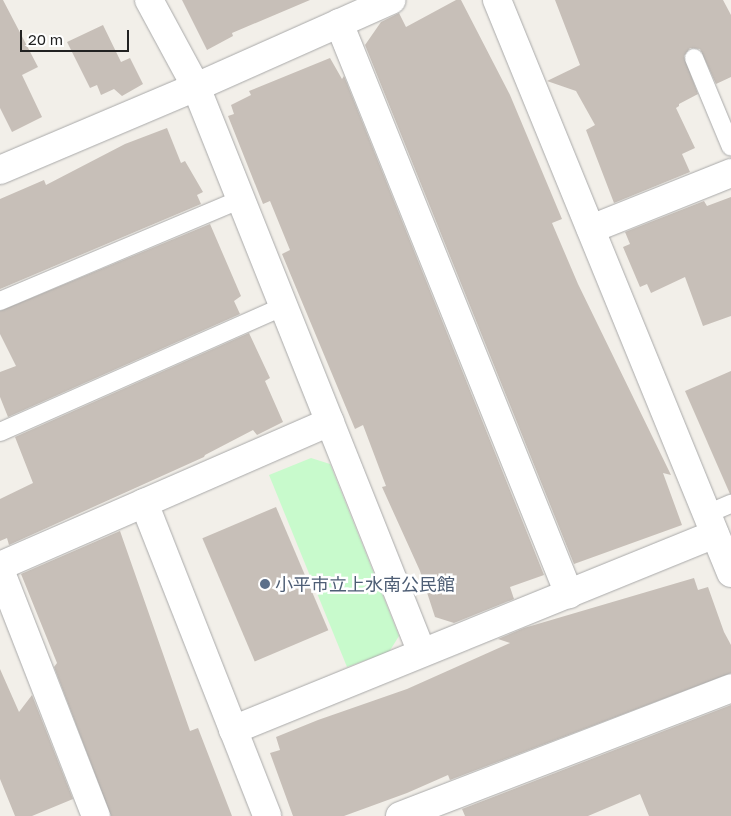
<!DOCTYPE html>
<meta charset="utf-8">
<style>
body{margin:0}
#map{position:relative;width:731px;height:816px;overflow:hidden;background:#f2efe9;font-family:"Golos Text","Noto Sans JP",sans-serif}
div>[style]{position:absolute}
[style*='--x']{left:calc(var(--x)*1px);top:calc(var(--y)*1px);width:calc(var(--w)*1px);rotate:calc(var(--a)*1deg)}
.park>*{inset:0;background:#c8facc}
.building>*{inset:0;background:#c7bfb8;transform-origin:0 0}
.roads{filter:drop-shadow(0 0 1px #a9a9a9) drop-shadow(0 0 1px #a9a9a9)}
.service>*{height:18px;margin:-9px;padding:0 9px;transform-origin:9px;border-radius:9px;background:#fff}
.minor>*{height:28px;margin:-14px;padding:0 14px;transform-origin:14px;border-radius:14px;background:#fff}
.dots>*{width:14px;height:14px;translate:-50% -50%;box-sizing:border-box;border:2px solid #fff;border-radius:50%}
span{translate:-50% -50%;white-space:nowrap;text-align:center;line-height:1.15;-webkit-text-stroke:5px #fff;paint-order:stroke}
.service-label{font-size:18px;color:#4e5e75}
.left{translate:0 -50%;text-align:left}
.scale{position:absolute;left:20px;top:30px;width:109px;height:22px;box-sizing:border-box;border:2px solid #222;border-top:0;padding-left:6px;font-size:15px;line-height:18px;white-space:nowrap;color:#222;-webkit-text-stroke:4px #fff;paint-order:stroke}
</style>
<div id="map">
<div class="park">
<div style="clip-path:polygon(311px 458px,330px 464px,399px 636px,389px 652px,347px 667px,269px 475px)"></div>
</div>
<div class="building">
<div style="clip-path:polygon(0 0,3px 0,38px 67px,22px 75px,42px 117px,12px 132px,0 108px)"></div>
<div style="clip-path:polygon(182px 0,310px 0,232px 33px,233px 36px,207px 50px)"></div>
<div style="clip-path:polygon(456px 0,461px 0,510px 95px,562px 219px,552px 223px,578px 284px,671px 475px,663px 473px,682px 525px,574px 564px,365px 45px,381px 22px,399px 13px,406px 27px)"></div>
<div style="clip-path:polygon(555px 0,723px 0,731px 15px,731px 77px,716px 84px,700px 49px,690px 48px,684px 56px,698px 94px,679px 104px,679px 106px,676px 108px,695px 148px,682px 154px,690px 172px,614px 203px,586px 130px,595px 125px,576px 91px,547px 81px,580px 65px)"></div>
<div style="clip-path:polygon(103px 25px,121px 62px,130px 58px,143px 84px,122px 96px,114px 89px,101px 95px,97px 85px,90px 88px,67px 42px)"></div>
<div style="clip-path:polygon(330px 58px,342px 79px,344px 76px,544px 575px,510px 587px,514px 599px,454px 623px,435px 617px,420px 571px,382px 487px,386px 486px,363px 425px,355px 429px,282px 254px,290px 250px,270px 201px,263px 204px,228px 116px,234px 114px,231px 105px,251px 95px,249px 91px)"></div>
<div style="clip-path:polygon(167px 128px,181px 163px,185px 161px,203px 192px,197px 195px,201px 204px,0 289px,0 199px,44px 180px,46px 185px,125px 144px)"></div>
<div style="clip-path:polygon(731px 197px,731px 316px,703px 326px,685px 277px,651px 293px,647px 284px,640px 287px,623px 247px,630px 244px,625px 232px,704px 201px,707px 206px)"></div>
<div style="clip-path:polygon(210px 224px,241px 296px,234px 301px,240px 314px,8px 417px,0 397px,0 372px,16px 366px,0 334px,0 311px)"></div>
<div style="clip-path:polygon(249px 333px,270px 378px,265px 381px,283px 422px,257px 435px,253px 430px,205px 455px,204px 457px,9px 545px,7px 538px,0 541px,0 499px,33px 483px,15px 437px)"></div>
<div style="clip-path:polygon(731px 371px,731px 494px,730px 494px,685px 391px)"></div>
<div style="left:276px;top:507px;width:134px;height:80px;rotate:67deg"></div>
<div style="clip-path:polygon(120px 531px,190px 731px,198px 728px,232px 816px,111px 816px,54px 667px,57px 663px,21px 574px)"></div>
<div style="clip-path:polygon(694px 578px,698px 590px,708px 587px,724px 632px,731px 645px,731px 673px,450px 780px,448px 775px,407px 793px,344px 816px,293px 816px,270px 753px,280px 750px,276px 737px,318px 720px,407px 689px,510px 643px,498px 639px,524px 628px)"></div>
<div style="clip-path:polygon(0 669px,19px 712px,32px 695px,73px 799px,32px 816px,15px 816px,0 779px)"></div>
<div style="clip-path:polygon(731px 705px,731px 816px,649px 816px,640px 794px,588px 816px,465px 816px,462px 809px)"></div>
</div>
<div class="roads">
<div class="service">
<div style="--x:694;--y:58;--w:96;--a:67.4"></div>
<div style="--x:0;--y:301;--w:262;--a:-22.9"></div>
<div style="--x:0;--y:432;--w:311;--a:-23.9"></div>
<div style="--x:707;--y:514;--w:26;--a:-23"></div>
</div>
<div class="minor">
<div style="--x:149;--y:0;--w:99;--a:61.6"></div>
<div style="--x:196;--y:87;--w:609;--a:68.23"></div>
<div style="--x:497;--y:0;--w:619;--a:67.79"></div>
<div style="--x:339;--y:23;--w:616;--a:68.06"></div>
<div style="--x:0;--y:170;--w:213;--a:-23"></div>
<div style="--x:196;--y:87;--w:214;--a:-24"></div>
<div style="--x:591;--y:229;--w:151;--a:-21.8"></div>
<div style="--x:144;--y:503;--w:336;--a:68.5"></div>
<div style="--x:0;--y:566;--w:360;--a:-23.6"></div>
<div style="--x:0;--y:570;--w:264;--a:68.7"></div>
<div style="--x:233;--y:730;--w:520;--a:-22.13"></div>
<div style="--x:400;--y:816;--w:355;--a:-21.1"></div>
</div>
</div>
<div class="dots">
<div style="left:265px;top:584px;background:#5c6f8a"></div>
</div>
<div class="service-label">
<span class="left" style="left:275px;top:584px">小平市立上水南公民館</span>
</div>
<div class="scale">20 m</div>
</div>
